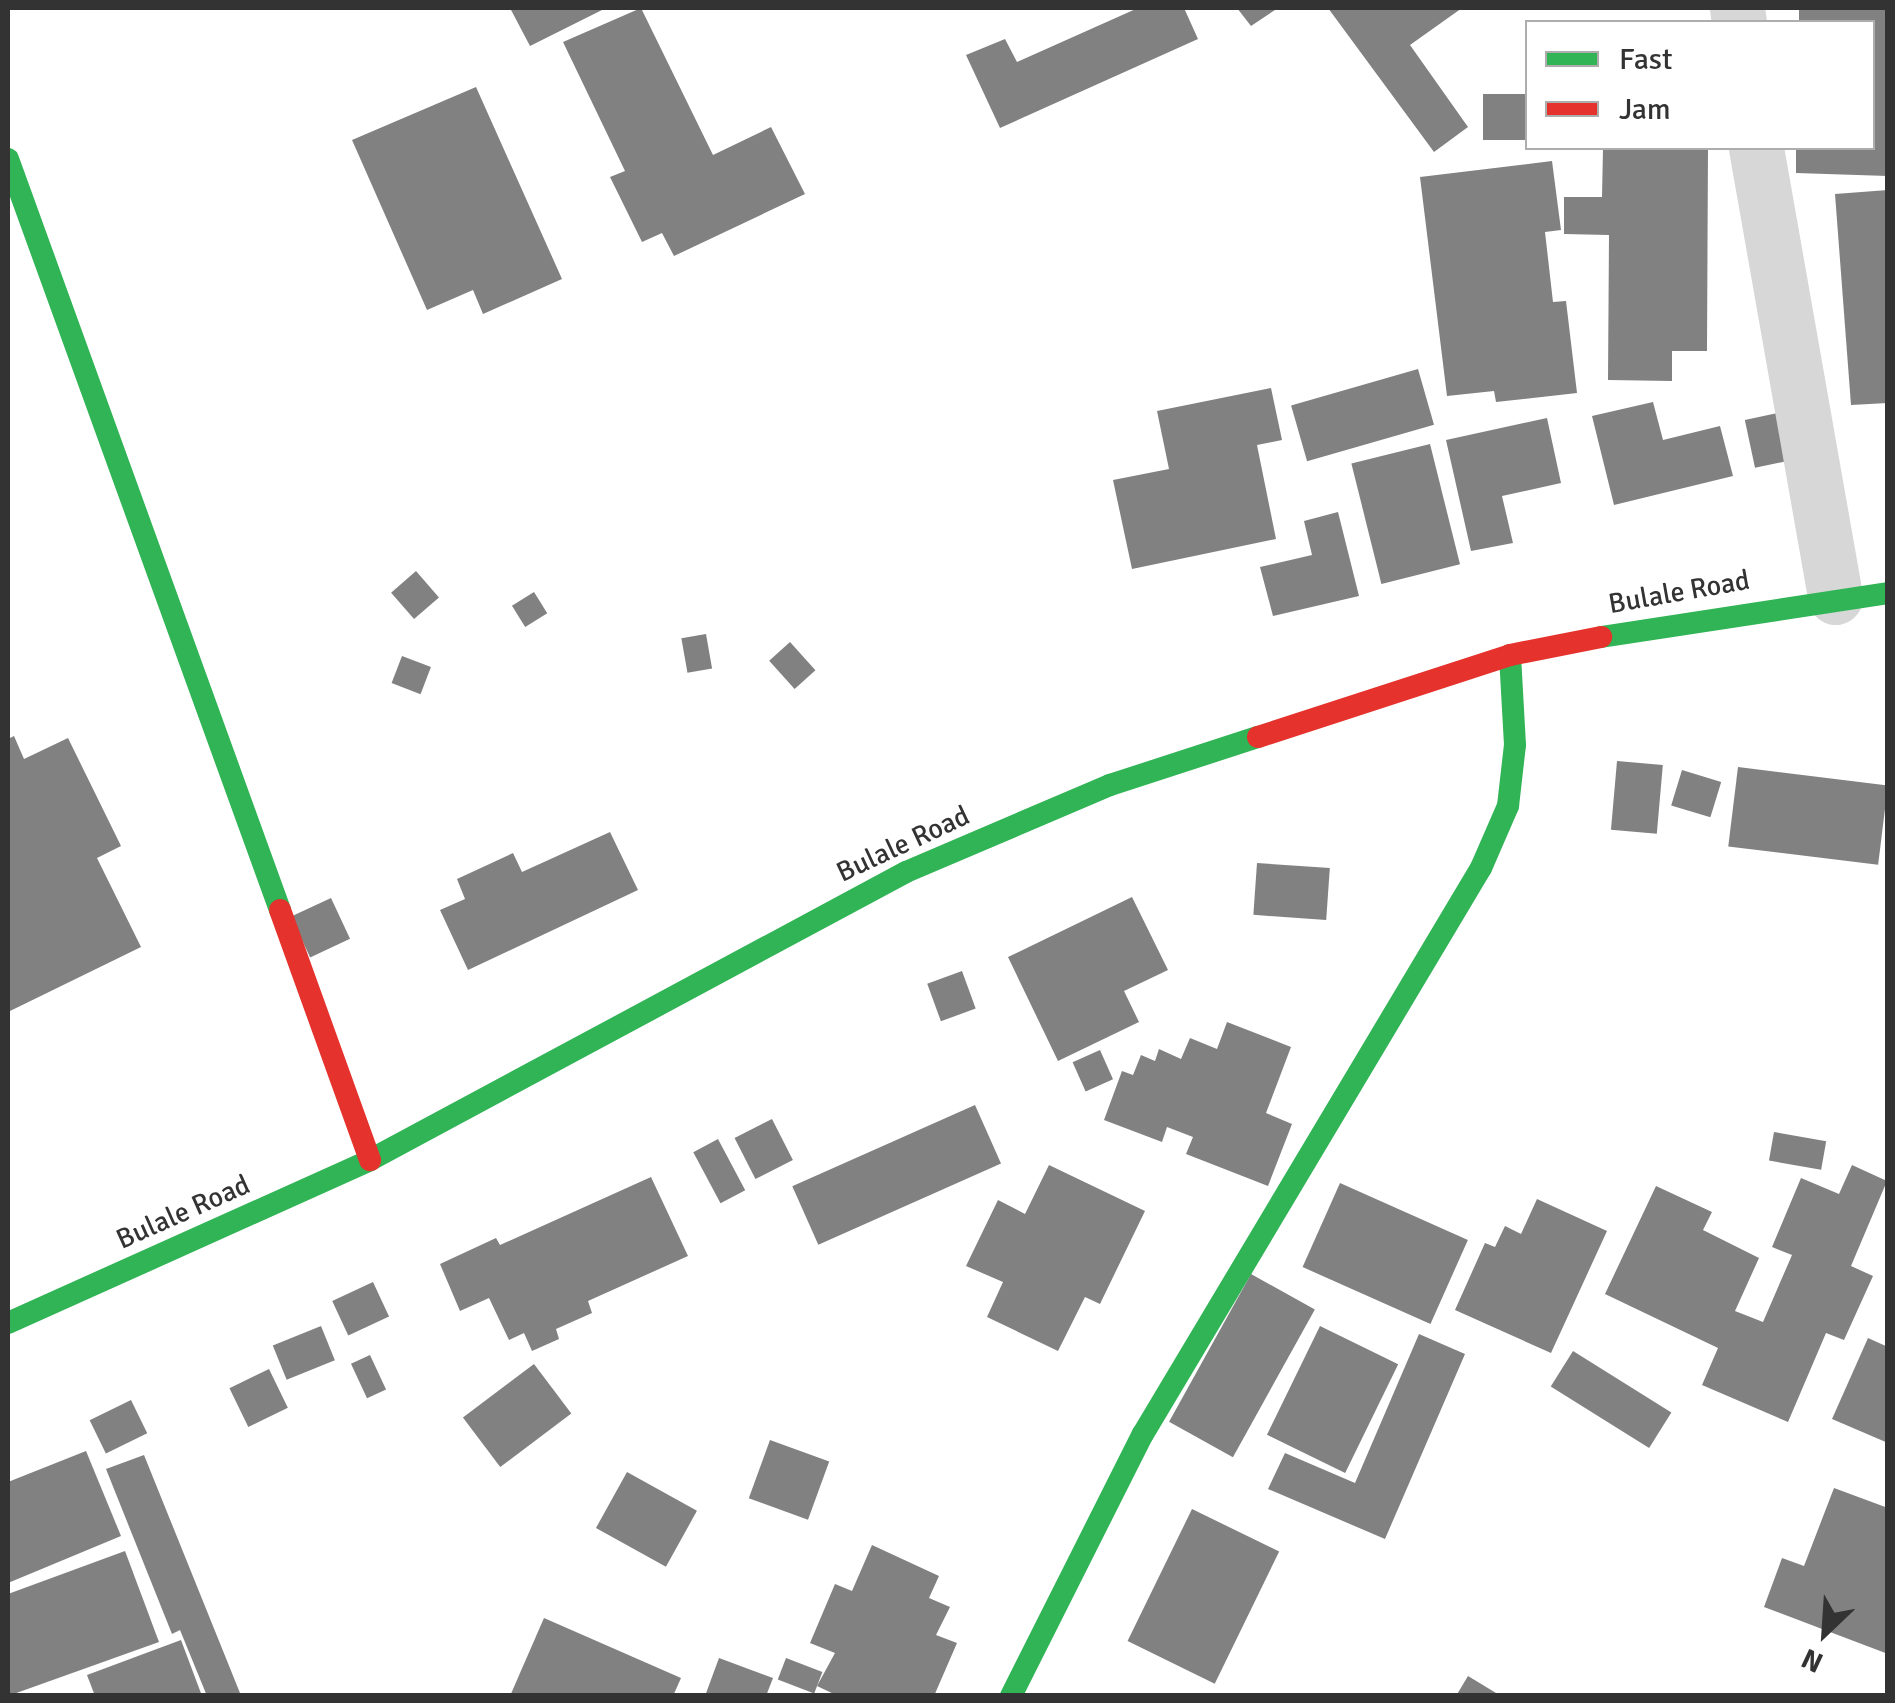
<!DOCTYPE html>
<style>
body{margin:0}
#map{position:relative;width:1895px;height:1703px;overflow:hidden;background:#fff;font-family:Signika,sans-serif}
div>[style]{position:absolute}
[style*='--x']{left:calc(var(--x)*1px);top:calc(var(--y)*1px);width:calc(var(--w)*1px);rotate:calc(var(--a)*1deg)}
.building>*{inset:0;background:#818181;transform-origin:0 0}
.street>*{height:55px;margin:-27.5px;padding:0 27.5px;transform-origin:27.5px;border-radius:27.5px;background:#d7d7d7}
.fast>*{height:22px;margin:-11px;padding:0 11px;transform-origin:11px;border-radius:11px;background:#30b455}
.jam>*{height:22px;margin:-11px;padding:0 11px;transform-origin:11px;border-radius:11px;background:#e5322d}
span{translate:-50% -50%;white-space:nowrap;text-align:center;line-height:1.15;-webkit-text-stroke:10px #fff;paint-order:stroke}
.street-label{font-size:28px;color:#333}
.frame{position:absolute;inset:0;border:10px solid #333;pointer-events:none}
.legend{position:absolute;left:1525px;top:20px;width:350px;height:130px;box-sizing:border-box;background:#fff;border:2px solid #adadad;margin:0;padding:12px 18px;list-style:none;font-size:30px;color:#333}
.legend li{display:flex;align-items:center;gap:20px;height:50px}
.legend b{width:50px;border:2px solid #adadad}
.north{position:absolute;left:1775px;top:1583px;width:100px;height:100px;-webkit-text-stroke:8px #fff;paint-order:stroke;rotate:205deg;font-size:28px;font-weight:700;line-height:40px;text-align:center;color:#333}
.north::after{content:'';display:block;margin:auto;width:35px;height:45px;background:#333;clip-path:polygon(50% 0,100% 100%,50% 72%,0 100%)}
</style>
<div id="map">
<div class="building">
<div style="clip-path:polygon(510px 8px,606px 8px,530px 46px)"></div>
<div style="clip-path:polygon(641px 8px,713px 155px,771px 127px,805px 194px,674px 256px,662px 233px,642px 242px,610px 177px,625px 171px,563px 42px)"></div>
<div style="clip-path:polygon(1138px 8px,1184px 8px,1198px 39px,1000px 128px,966px 55px,1005px 39px,1017px 62px)"></div>
<div style="clip-path:polygon(1237px 8px,1278px 8px,1251px 26px)"></div>
<div style="clip-path:polygon(1328px 8px,1462px 8px,1410px 45px,1468px 127px,1434px 152px)"></div>
<div style="clip-path:polygon(1799px 8px,1888px 8px,1888px 176px,1796px 173px,1796px 148px,1872px 148px,1872px 22px,1799px 22px)"></div>
<div style="clip-path:polygon(476px 87px,562px 279px,483px 314px,473px 290px,427px 310px,352px 140px)"></div>
<div style="left:1528px;top:94px;width:46px;height:45px;rotate:90deg"></div>
<div style="clip-path:polygon(1603px 148px,1708px 148px,1707px 351px,1672px 351px,1672px 381px,1608px 380px,1609px 235px,1564px 234px,1564px 197px,1602px 197px)"></div>
<div style="clip-path:polygon(1552px 161px,1561px 230px,1545px 232px,1553px 302px,1566px 301px,1577px 393px,1496px 402px,1494px 391px,1447px 396px,1420px 177px)"></div>
<div style="clip-path:polygon(1888px 190px,1888px 403px,1851px 405px,1835px 194px)"></div>
<div style="left:1418px;top:369px;width:58px;height:132px;rotate:74deg"></div>
<div style="clip-path:polygon(1271px 388px,1282px 440px,1257px 445px,1276px 539px,1132px 569px,1113px 480px,1169px 469px,1157px 411px)"></div>
<div style="clip-path:polygon(1653px 402px,1663px 440px,1720px 426px,1733px 476px,1614px 505px,1592px 416px)"></div>
<div style="left:1782px;top:412px;width:49px;height:38px;rotate:78deg"></div>
<div style="clip-path:polygon(1547px 418px,1561px 483px,1502px 496px,1513px 543px,1471px 551px,1446px 440px)"></div>
<div style="left:1430px;top:444px;width:124px;height:81px;rotate:76deg"></div>
<div style="clip-path:polygon(1338px 512px,1359px 596px,1273px 616px,1260px 567px,1312px 555px,1304px 521px)"></div>
<div style="left:416px;top:571px;width:35px;height:33px;rotate:49deg"></div>
<div style="left:534px;top:592px;width:25px;height:26px;rotate:58deg"></div>
<div style="left:706px;top:634px;width:35px;height:25px;rotate:80deg"></div>
<div style="left:790px;top:642px;width:38px;height:28px;rotate:48deg"></div>
<div style="left:402px;top:656px;width:31px;height:29px;rotate:21deg"></div>
<div style="clip-path:polygon(14px 736px,24px 759px,68px 738px,121px 846px,97px 858px,141px 947px,8px 1012px,8px 739px)"></div>
<div style="left:1617px;top:761px;width:46px;height:69px;rotate:5deg"></div>
<div style="left:1738px;top:767px;width:151px;height:80px;rotate:7deg"></div>
<div style="left:1682px;top:770px;width:41px;height:37px;rotate:17deg"></div>
<div style="clip-path:polygon(610px 832px,638px 890px,468px 970px,440px 910px,465px 899px,457px 879px,513px 853px,522px 872px)"></div>
<div style="left:1257px;top:863px;width:73px;height:52px;rotate:4deg"></div>
<div style="clip-path:polygon(1132px 897px,1168px 970px,1124px 991px,1139px 1022px,1058px 1061px,1008px 957px)"></div>
<div style="left:331px;top:898px;width:45px;height:44px;rotate:65deg"></div>
<div style="left:962px;top:971px;width:40px;height:37px;rotate:70deg"></div>
<div style="clip-path:polygon(1227px 1022px,1291px 1047px,1266px 1113px,1292px 1124px,1268px 1186px,1186px 1154px,1193px 1137px,1167px 1127px,1162px 1142px,1104px 1120px,1122px 1071px,1133px 1075px,1141px 1055px,1155px 1061px,1159px 1049px,1181px 1059px,1190px 1038px,1217px 1049px)"></div>
<div style="left:1100px;top:1050px;width:32px;height:30px;rotate:66deg"></div>
<div style="left:975px;top:1105px;width:64px;height:200px;rotate:66deg"></div>
<div style="left:772px;top:1119px;width:46px;height:42px;rotate:63deg"></div>
<div style="left:1774px;top:1132px;width:53px;height:29px;rotate:10deg"></div>
<div style="left:718px;top:1139px;width:58px;height:28px;rotate:62deg"></div>
<div style="clip-path:polygon(1049px 1165px,1145px 1211px,1100px 1304px,1085px 1297px,1058px 1351px,987px 1317px,1003px 1282px,966px 1266px,998px 1200px,1025px 1214px)"></div>
<div style="clip-path:polygon(1852px 1165px,1887px 1181px,1851px 1266px,1873px 1276px,1844px 1340px,1826px 1333px,1788px 1422px,1702px 1385px,1718px 1348px,1605px 1294px,1656px 1186px,1712px 1212px,1703px 1230px,1759px 1258px,1735px 1311px,1763px 1322px,1792px 1255px,1772px 1247px,1801px 1178px,1839px 1194px)"></div>
<div style="clip-path:polygon(651px 1177px,688px 1256px,588px 1301px,592px 1313px,556px 1329px,559px 1339px,532px 1351px,524px 1333px,509px 1340px,489px 1298px,460px 1311px,440px 1264px,496px 1238px,500px 1245px)"></div>
<div style="left:1340px;top:1183px;width:140px;height:92px;rotate:24deg"></div>
<div style="clip-path:polygon(1537px 1199px,1607px 1231px,1551px 1353px,1455px 1310px,1485px 1243px,1495px 1247px,1505px 1226px,1521px 1234px)"></div>
<div style="left:1251px;top:1274px;width:73px;height:169px;rotate:29deg"></div>
<div style="left:373px;top:1282px;width:38px;height:45px;rotate:65deg"></div>
<div style="left:321px;top:1326px;width:37px;height:52px;rotate:68deg"></div>
<div style="left:1320px;top:1326px;width:87px;height:121px;rotate:26deg"></div>
<div style="clip-path:polygon(1419px 1334px,1465px 1354px,1385px 1539px,1268px 1489px,1285px 1453px,1355px 1483px)"></div>
<div style="clip-path:polygon(1868px 1338px,1888px 1347px,1888px 1443px,1832px 1419px)"></div>
<div style="left:1573px;top:1351px;width:116px;height:42px;rotate:32deg"></div>
<div style="left:370px;top:1355px;width:38px;height:21px;rotate:65deg"></div>
<div style="left:534px;top:1364px;width:62px;height:89px;rotate:53deg"></div>
<div style="left:269px;top:1369px;width:43px;height:44px;rotate:64deg"></div>
<div style="left:131px;top:1400px;width:37px;height:46px;rotate:64deg"></div>
<div style="left:770px;top:1440px;width:63px;height:62px;rotate:20deg"></div>
<div style="clip-path:polygon(86px 1451px,121px 1536px,8px 1583px,8px 1482px)"></div>
<div style="clip-path:polygon(144px 1455px,240px 1693px,233px 1696px,207px 1696px,180px 1630px,172px 1634px,106px 1469px)"></div>
<div style="left:627px;top:1472px;width:80px;height:64px;rotate:29deg"></div>
<div style="clip-path:polygon(1834px 1488px,1888px 1508px,1888px 1654px,1764px 1607px,1782px 1558px,1804px 1566px)"></div>
<div style="left:1192px;top:1509px;width:97px;height:147px;rotate:26deg"></div>
<div style="clip-path:polygon(872px 1545px,939px 1576px,929px 1598px,950px 1607px,936px 1635px,957px 1643px,934px 1696px,838px 1696px,817px 1686px,835px 1653px,810px 1643px,835px 1584px,852px 1591px)"></div>
<div style="clip-path:polygon(125px 1551px,159px 1642px,8px 1696px,8px 1594px)"></div>
<div style="clip-path:polygon(544px 1618px,681px 1678px,673px 1696px,510px 1696px)"></div>
<div style="clip-path:polygon(181px 1640px,202px 1696px,95px 1696px,87px 1675px)"></div>
<div style="clip-path:polygon(719px 1658px,773px 1678px,766px 1696px,705px 1696px)"></div>
<div style="left:786px;top:1658px;width:39px;height:23px;rotate:21deg"></div>
<div style="clip-path:polygon(1468px 1676px,1501px 1696px,1456px 1696px)"></div>
</div>
<div class="street">
<div style="--x:1737;--y:8;--w:14;--a:82"></div>
<div style="--x:1756;--y:148;--w:456;--a:80"></div>
</div>
<div class="fast">
<div style="--x:8;--y:159;--w:799;--a:70.09"></div>
<div style="--x:1601;--y:637;--w:290;--a:-8.7"></div>
<div style="--x:8;--y:1323;--w:397;--a:-24.2"></div>
<div style="--x:370;--y:1160;--w:608;--a:-28.25"></div>
<div style="--x:906;--y:872;--w:222;--a:-23.1"></div>
<div style="--x:1110;--y:785;--w:156;--a:-18"></div>
<div style="--x:1011;--y:1696;--w:293;--a:-63.3"></div>
<div style="--x:1143;--y:1434;--w:659;--a:-59.16"></div>
<div style="--x:1481;--y:868;--w:68;--a:-66.5"></div>
<div style="--x:1508;--y:806;--w:61;--a:-83.5"></div>
<div style="--x:1515;--y:745;--w:90;--a:-93.2"></div>
</div>
<div class="jam">
<div style="--x:1258;--y:737;--w:265;--a:-18"></div>
<div style="--x:1510;--y:655;--w:93;--a:-11.2"></div>
<div style="--x:280;--y:910;--w:266;--a:70.2"></div>
</div>
<div class="street-label">
<span style="left:1679px;top:592px;rotate:-10deg">Bulale Road</span>
<span style="left:903px;top:844px;rotate:-25deg">Bulale Road</span>
<span style="left:183px;top:1212px;rotate:-24deg">Bulale Road</span>
</div>
<div class="frame"></div>
<ul class="legend">
<li><b style="height:12px;background:#30b455"></b>Fast</li>
<li><b style="height:12px;background:#e5322d"></b>Jam</li>
</ul>
<div class="north">N</div>
</div>
